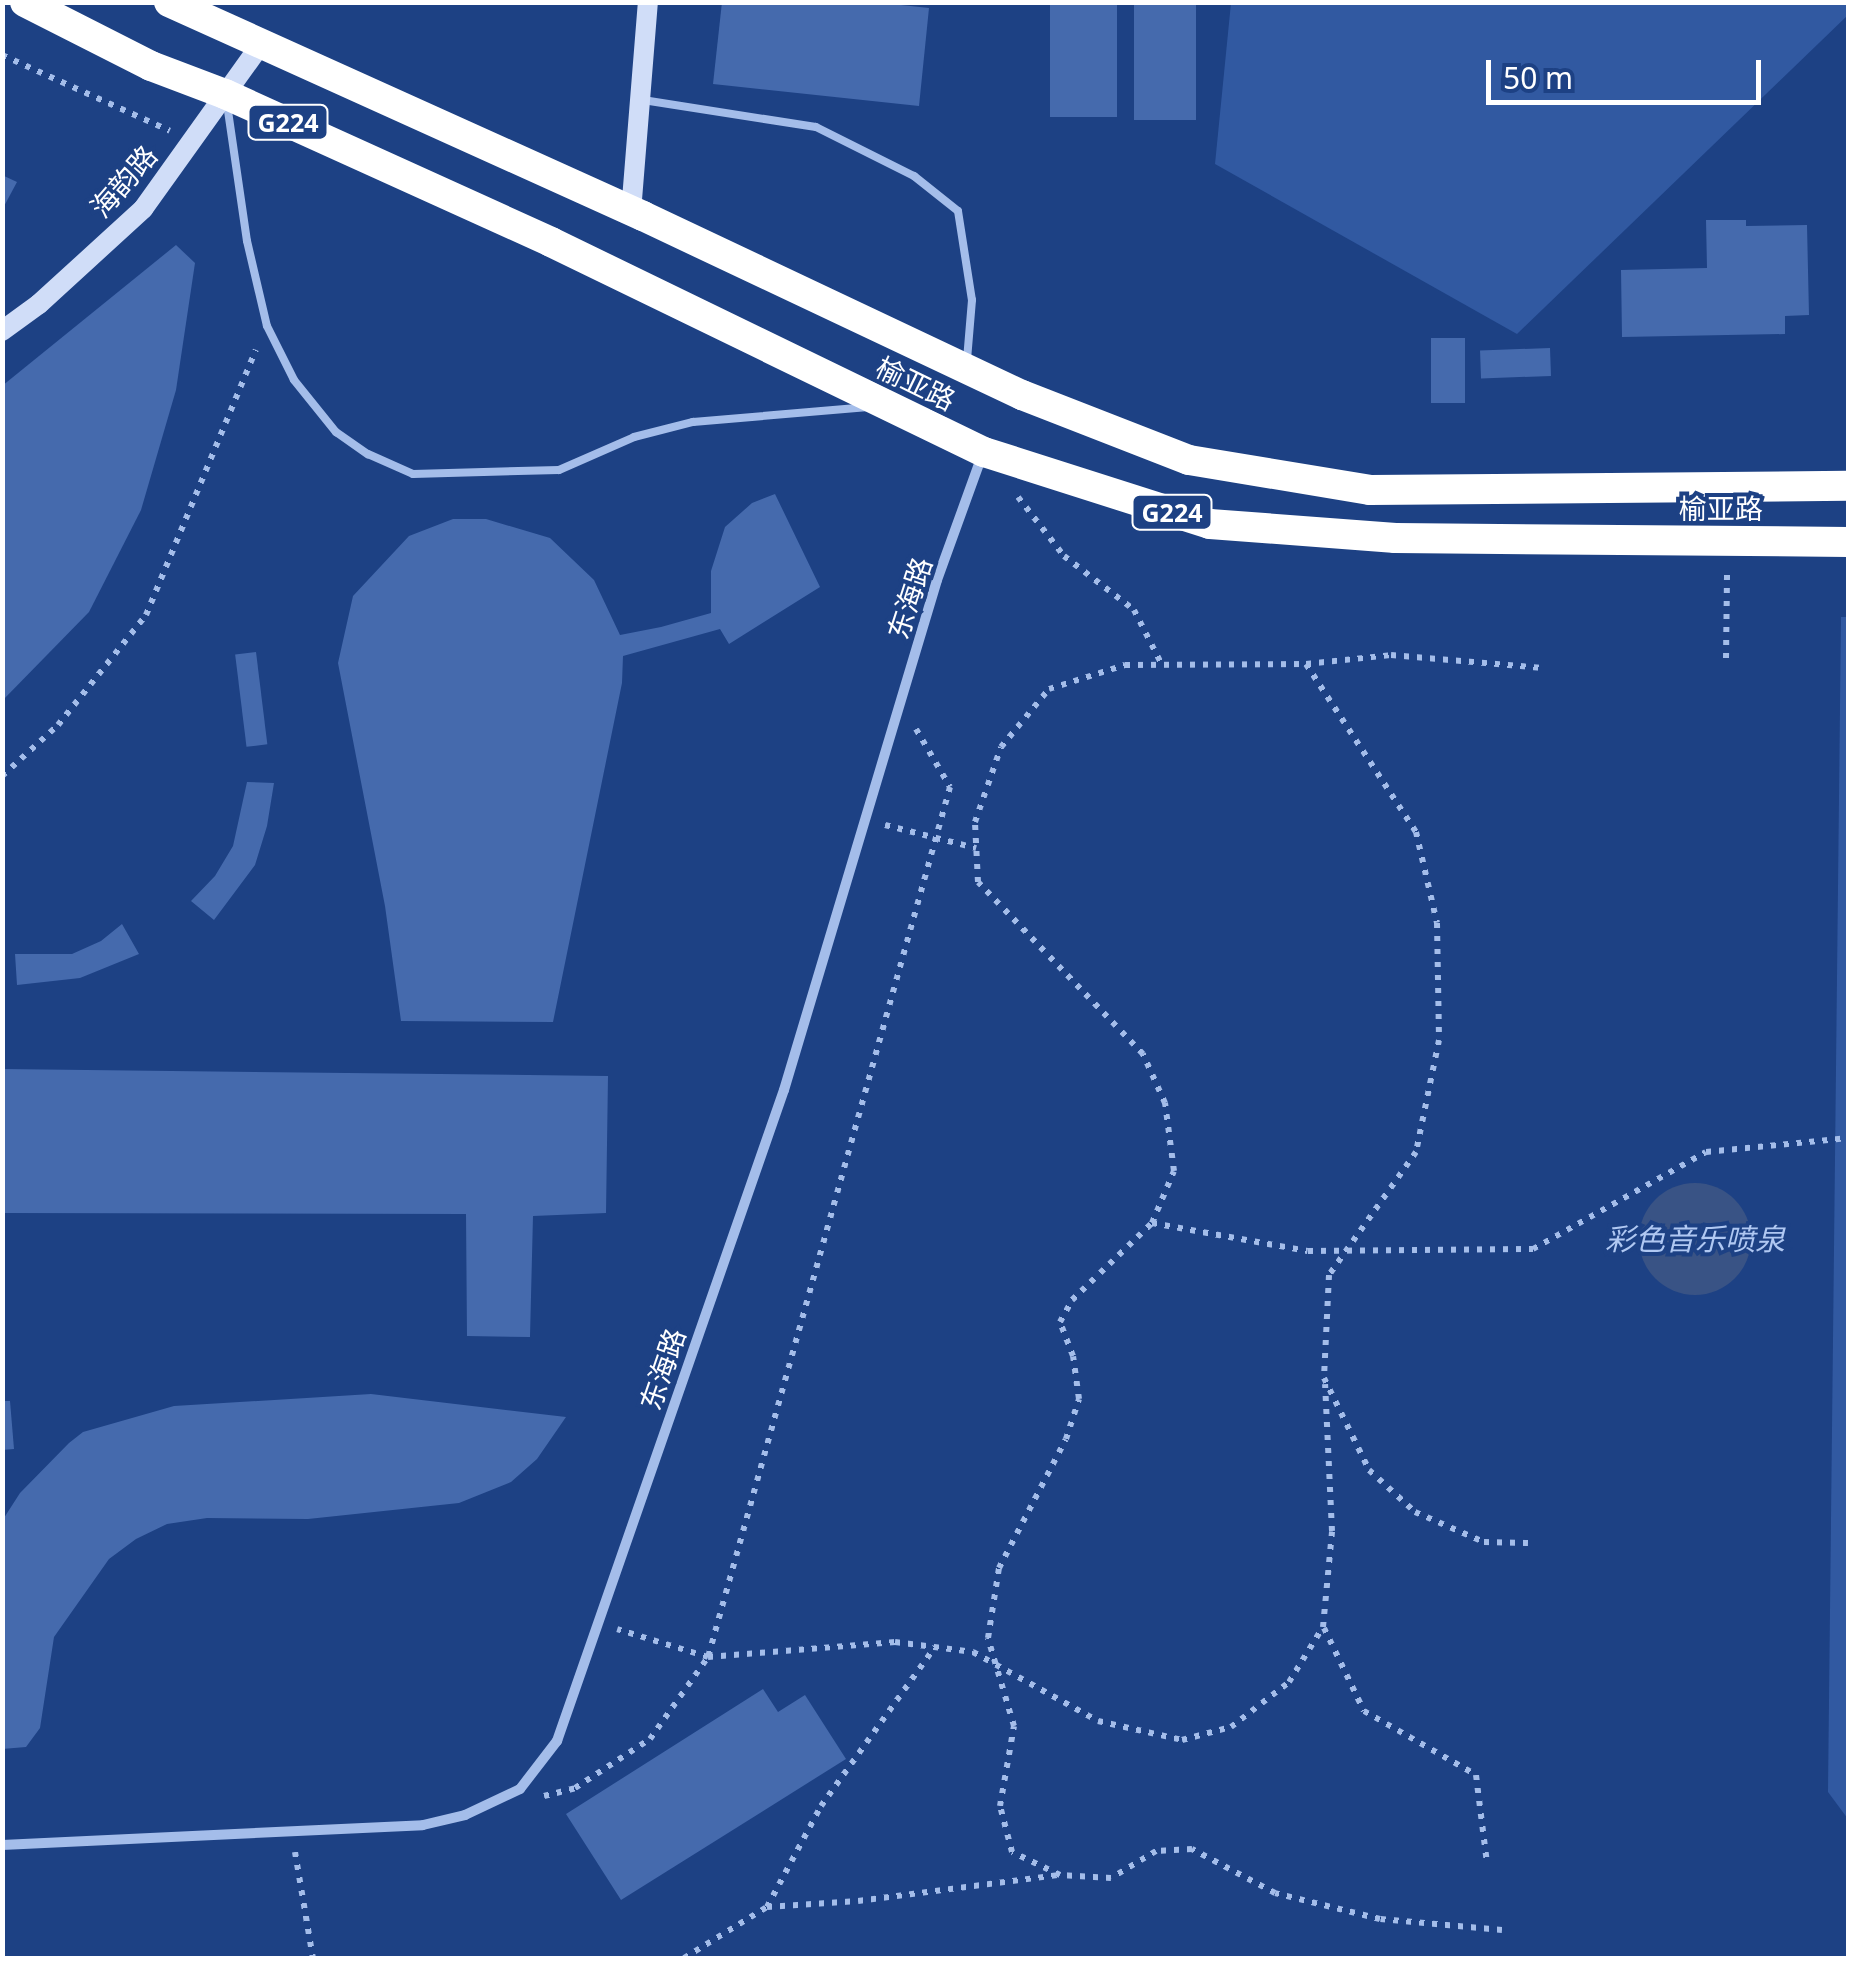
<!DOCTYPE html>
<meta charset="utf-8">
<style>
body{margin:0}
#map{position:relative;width:1851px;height:1961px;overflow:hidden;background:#1d4184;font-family:"Noto Sans","Noto Sans SC",sans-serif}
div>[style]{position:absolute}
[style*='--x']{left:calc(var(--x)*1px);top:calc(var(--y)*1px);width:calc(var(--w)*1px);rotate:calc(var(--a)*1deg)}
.green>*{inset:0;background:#3159a1}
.water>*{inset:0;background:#395385}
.round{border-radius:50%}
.building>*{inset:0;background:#456aad;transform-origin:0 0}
.path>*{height:6px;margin-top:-3px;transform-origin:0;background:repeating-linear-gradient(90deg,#a4bdea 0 5px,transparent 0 13px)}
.lane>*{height:8px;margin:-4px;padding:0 4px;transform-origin:4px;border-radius:4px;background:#a4bdea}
.street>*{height:10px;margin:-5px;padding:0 5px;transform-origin:5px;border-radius:5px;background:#a4bdea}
.secondary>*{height:20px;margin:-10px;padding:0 10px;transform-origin:10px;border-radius:10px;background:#d0ddf8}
.highway>*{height:30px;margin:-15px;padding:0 15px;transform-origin:15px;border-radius:15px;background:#fff}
span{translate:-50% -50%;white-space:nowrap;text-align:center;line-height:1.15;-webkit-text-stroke:8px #1d4184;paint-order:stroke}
.shield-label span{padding:2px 8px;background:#1d4184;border:2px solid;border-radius:8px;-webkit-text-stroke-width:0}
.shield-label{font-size:25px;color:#fff;font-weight:700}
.street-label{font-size:28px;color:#fff}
.water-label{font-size:30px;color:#b0c8f2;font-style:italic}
.frame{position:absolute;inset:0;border:5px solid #fff;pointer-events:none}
.scale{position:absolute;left:1486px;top:60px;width:275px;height:45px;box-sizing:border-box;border:5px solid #fff;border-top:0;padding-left:12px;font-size:30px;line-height:35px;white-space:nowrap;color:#fff;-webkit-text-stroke:8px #1d4184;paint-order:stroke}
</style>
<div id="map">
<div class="green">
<div style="clip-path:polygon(1231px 3px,1848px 2px,1848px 15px,1517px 334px,1215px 164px)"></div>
<div style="clip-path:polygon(1841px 617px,1848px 617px,1848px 1819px,1828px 1792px)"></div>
</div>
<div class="water">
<div class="round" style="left:1639px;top:1183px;width:112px;height:112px"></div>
</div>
<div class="building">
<div style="clip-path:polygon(722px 2px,873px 2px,929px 8px,919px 106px,713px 84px)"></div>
<div style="left:1050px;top:2px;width:67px;height:115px"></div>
<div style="left:1134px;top:2px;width:62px;height:118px"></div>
<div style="clip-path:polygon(2px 175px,17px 182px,2px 210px)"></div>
<div style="clip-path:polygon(1706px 220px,1746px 220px,1746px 226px,1807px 225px,1809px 315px,1785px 316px,1785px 334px,1622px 337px,1621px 270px,1707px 268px)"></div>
<div style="clip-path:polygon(176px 245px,195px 263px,176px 390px,141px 510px,89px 612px,2px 701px,2px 386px)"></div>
<div style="left:1431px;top:338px;width:34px;height:65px"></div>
<div style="left:1550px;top:348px;width:28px;height:70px;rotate:88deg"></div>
<div style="clip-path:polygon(775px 494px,820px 587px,729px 644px,720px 629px,623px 656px,622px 683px,553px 1022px,401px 1021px,385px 906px,338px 663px,353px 596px,409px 536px,453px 519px,486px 519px,550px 538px,594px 580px,620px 635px,661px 627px,711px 613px,711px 571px,725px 527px,752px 503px)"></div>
<div style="left:256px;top:652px;width:93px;height:21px;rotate:83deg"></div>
<div style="clip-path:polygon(247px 782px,274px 783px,267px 826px,255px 865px,214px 920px,191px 901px,215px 876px,233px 846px)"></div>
<div style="clip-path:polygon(122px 924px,139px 954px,80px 978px,17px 985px,15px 954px,72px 954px,101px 941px)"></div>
<div style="clip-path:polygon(2px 1069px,608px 1076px,606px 1213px,533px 1216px,530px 1337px,467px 1336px,466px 1214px,2px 1213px)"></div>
<div style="clip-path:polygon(371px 1394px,566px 1417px,537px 1459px,511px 1482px,459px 1503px,308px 1519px,207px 1518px,167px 1524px,136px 1539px,109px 1559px,54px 1637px,40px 1728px,26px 1747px,2px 1749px,2px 1521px,20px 1493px,69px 1443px,83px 1432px,174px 1406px)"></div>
<div style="clip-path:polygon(2px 1401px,10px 1401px,14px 1449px,2px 1450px)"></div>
<div style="clip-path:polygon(763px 1689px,778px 1712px,805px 1695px,846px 1759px,621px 1900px,566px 1814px)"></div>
</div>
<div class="path">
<div style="--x:2;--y:55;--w:184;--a:24.3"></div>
<div style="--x:1018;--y:497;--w:75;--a:52.1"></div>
<div style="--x:1064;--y:556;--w:88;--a:37.6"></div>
<div style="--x:1134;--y:610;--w:62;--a:63"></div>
<div style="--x:1726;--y:658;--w:88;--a:-89.3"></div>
<div style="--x:1306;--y:664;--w:85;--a:-6"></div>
<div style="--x:1391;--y:655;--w:153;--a:4.9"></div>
<div style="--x:916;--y:729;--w:67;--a:59.6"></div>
<div style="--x:950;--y:787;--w:903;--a:105.54"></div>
<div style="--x:708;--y:1657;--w:188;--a:-4.6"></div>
<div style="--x:895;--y:1642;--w:79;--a:7.3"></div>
<div style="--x:973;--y:1652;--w:143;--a:28.9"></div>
<div style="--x:1098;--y:1721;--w:86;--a:12.7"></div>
<div style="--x:1182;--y:1740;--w:51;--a:-14.9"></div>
<div style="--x:1231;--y:1727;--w:73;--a:-37.8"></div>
<div style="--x:1289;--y:1682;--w:65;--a:-58.3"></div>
<div style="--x:1323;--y:1627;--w:96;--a:-84.6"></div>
<div style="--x:1332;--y:1531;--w:147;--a:-92.7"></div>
<div style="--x:2;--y:776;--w:76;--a:-42.3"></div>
<div style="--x:58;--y:725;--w:141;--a:-51.3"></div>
<div style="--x:146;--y:615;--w:287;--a:-67.5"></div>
<div style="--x:885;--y:825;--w:94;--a:14.2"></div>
<div style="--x:1152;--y:1223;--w:158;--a:10.2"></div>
<div style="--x:1308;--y:1251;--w:225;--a:-0.5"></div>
<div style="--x:1533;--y:1249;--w:198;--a:-29.3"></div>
<div style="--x:1706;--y:1152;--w:143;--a:-5.6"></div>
<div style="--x:1324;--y:1628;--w:92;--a:64.3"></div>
<div style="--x:1364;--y:1711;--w:129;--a:29.7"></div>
<div style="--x:1476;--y:1775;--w:89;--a:82.9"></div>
<div style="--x:544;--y:1796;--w:32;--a:-14"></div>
<div style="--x:575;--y:1788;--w:90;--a:-33.2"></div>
<div style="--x:650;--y:1739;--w:100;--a:-54.7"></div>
<div style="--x:708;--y:1657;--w:95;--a:-162.9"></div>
<div style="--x:295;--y:1852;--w:108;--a:80.4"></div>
<div style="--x:767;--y:1907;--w:115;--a:-61.9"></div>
<div style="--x:821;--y:1806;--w:196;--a:-54.4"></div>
<div style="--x:1502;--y:1930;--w:122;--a:-174.8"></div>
<div style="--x:1380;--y:1919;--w:108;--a:-166.1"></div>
<div style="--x:1275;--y:1893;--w:94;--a:-152.1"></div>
<div style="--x:1192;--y:1849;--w:36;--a:177"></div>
<div style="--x:1156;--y:1851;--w:52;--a:149"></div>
<div style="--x:1111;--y:1878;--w:51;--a:-176.6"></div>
<div style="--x:1060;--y:1875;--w:53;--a:-154.4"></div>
<div style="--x:1012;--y:1852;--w:48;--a:-104.6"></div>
<div style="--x:1000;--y:1806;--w:81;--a:-80.1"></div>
<div style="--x:1014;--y:1726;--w:92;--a:-106.5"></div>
<div style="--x:988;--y:1638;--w:71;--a:-81.1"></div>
<div style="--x:999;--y:1568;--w:145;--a:-62.6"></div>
<div style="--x:1066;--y:1439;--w:42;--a:-72"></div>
<div style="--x:1079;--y:1399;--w:43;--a:-97.9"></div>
<div style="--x:1073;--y:1356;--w:36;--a:-111"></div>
<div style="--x:1060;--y:1322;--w:25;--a:-61"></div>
<div style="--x:1072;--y:1300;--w:111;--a:-43.9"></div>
<div style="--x:1152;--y:1223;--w:56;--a:-67.1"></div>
<div style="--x:1174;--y:1171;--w:69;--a:-97.5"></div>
<div style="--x:1165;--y:1103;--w:54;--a:-114.2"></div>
<div style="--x:1143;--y:1054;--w:238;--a:-133.8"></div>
<div style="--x:978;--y:882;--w:60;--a:-92.9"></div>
<div style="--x:975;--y:822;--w:79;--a:-70.9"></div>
<div style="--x:1001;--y:747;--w:75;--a:-50.4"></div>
<div style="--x:1049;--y:689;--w:80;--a:-17.5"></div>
<div style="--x:1125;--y:665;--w:181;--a:-0.3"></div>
<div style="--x:1306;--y:664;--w:201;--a:56.8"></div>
<div style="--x:1416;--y:832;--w:93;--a:77"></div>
<div style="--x:1437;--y:923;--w:117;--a:89"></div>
<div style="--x:1439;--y:1040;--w:114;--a:101.6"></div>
<div style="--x:1416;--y:1152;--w:151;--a:125.3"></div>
<div style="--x:1329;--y:1275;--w:103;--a:92.8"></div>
<div style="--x:1324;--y:1378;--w:102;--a:63.9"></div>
<div style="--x:1369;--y:1470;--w:62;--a:42.4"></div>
<div style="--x:1415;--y:1512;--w:75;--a:23.5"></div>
<div style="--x:1484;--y:1542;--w:44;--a:1.3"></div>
<div style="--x:684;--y:1958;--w:97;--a:-31.6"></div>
<div style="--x:767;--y:1907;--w:91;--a:-3.8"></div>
<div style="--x:858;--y:1901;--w:203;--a:-7.4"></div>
</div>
<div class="lane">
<div style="--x:643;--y:100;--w:175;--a:8.9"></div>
<div style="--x:816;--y:127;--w:110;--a:26.6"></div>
<div style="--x:914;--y:176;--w:56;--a:38.5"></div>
<div style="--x:958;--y:211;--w:90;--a:81.1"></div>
<div style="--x:972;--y:300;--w:59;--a:94.8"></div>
<div style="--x:227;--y:104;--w:138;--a:81.7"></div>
<div style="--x:247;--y:241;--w:87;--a:76.8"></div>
<div style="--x:267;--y:326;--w:60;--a:63.4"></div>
<div style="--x:294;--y:380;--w:67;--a:51.1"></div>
<div style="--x:336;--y:432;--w:39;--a:35"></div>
<div style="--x:368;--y:454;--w:49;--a:24"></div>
<div style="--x:413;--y:474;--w:146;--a:-1.6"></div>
<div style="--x:559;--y:470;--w:82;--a:-23.7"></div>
<div style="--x:634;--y:437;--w:61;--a:-14.3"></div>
<div style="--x:693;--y:422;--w:176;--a:-4.9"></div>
</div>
<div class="street">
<div style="--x:2;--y:1845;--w:421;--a:-2.7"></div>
<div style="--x:423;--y:1825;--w:43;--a:-13.4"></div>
<div style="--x:465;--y:1815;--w:61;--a:-25.3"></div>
<div style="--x:520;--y:1789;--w:61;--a:-52.4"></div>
<div style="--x:557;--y:1741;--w:689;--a:-70.78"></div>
<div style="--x:784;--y:1090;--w:532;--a:-73.3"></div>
<div style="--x:937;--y:580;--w:135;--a:-70.1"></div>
</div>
<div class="secondary">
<div style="--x:631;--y:212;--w:211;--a:-85.4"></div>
<div style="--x:2;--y:331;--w:46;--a:-36.1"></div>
<div style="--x:39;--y:304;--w:141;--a:-42.4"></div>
<div style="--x:143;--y:209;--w:203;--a:-54.4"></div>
</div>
<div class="highway">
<div style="--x:25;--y:2;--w:141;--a:26.9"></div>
<div style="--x:151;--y:66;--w:79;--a:20.7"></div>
<div style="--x:225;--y:94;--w:358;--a:24.4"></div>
<div style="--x:551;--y:242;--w:481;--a:25.9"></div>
<div style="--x:984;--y:452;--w:237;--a:17.7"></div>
<div style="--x:1210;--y:524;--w:186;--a:4.3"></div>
<div style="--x:1395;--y:538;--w:453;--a:0.5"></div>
<div style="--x:169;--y:2;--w:520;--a:24.3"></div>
<div style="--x:643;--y:216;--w:419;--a:25.3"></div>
<div style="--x:1022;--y:395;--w:179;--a:21.3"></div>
<div style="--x:1189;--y:460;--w:183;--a:9.4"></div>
<div style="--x:1370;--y:490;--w:478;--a:-0.5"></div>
</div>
<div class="shield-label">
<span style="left:288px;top:122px">G224</span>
<span style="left:1172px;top:512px">G224</span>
</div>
<div class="street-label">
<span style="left:123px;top:181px;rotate:-49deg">海韵路</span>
<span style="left:916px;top:383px;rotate:26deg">榆亚路</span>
<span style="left:1721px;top:508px">榆亚路</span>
<span style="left:909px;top:598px;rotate:-72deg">东海路</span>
<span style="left:662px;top:1369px;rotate:-71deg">东海路</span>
</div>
<div class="water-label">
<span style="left:1695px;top:1239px">彩色音乐喷泉</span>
</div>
<div class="frame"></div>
<div class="scale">50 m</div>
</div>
